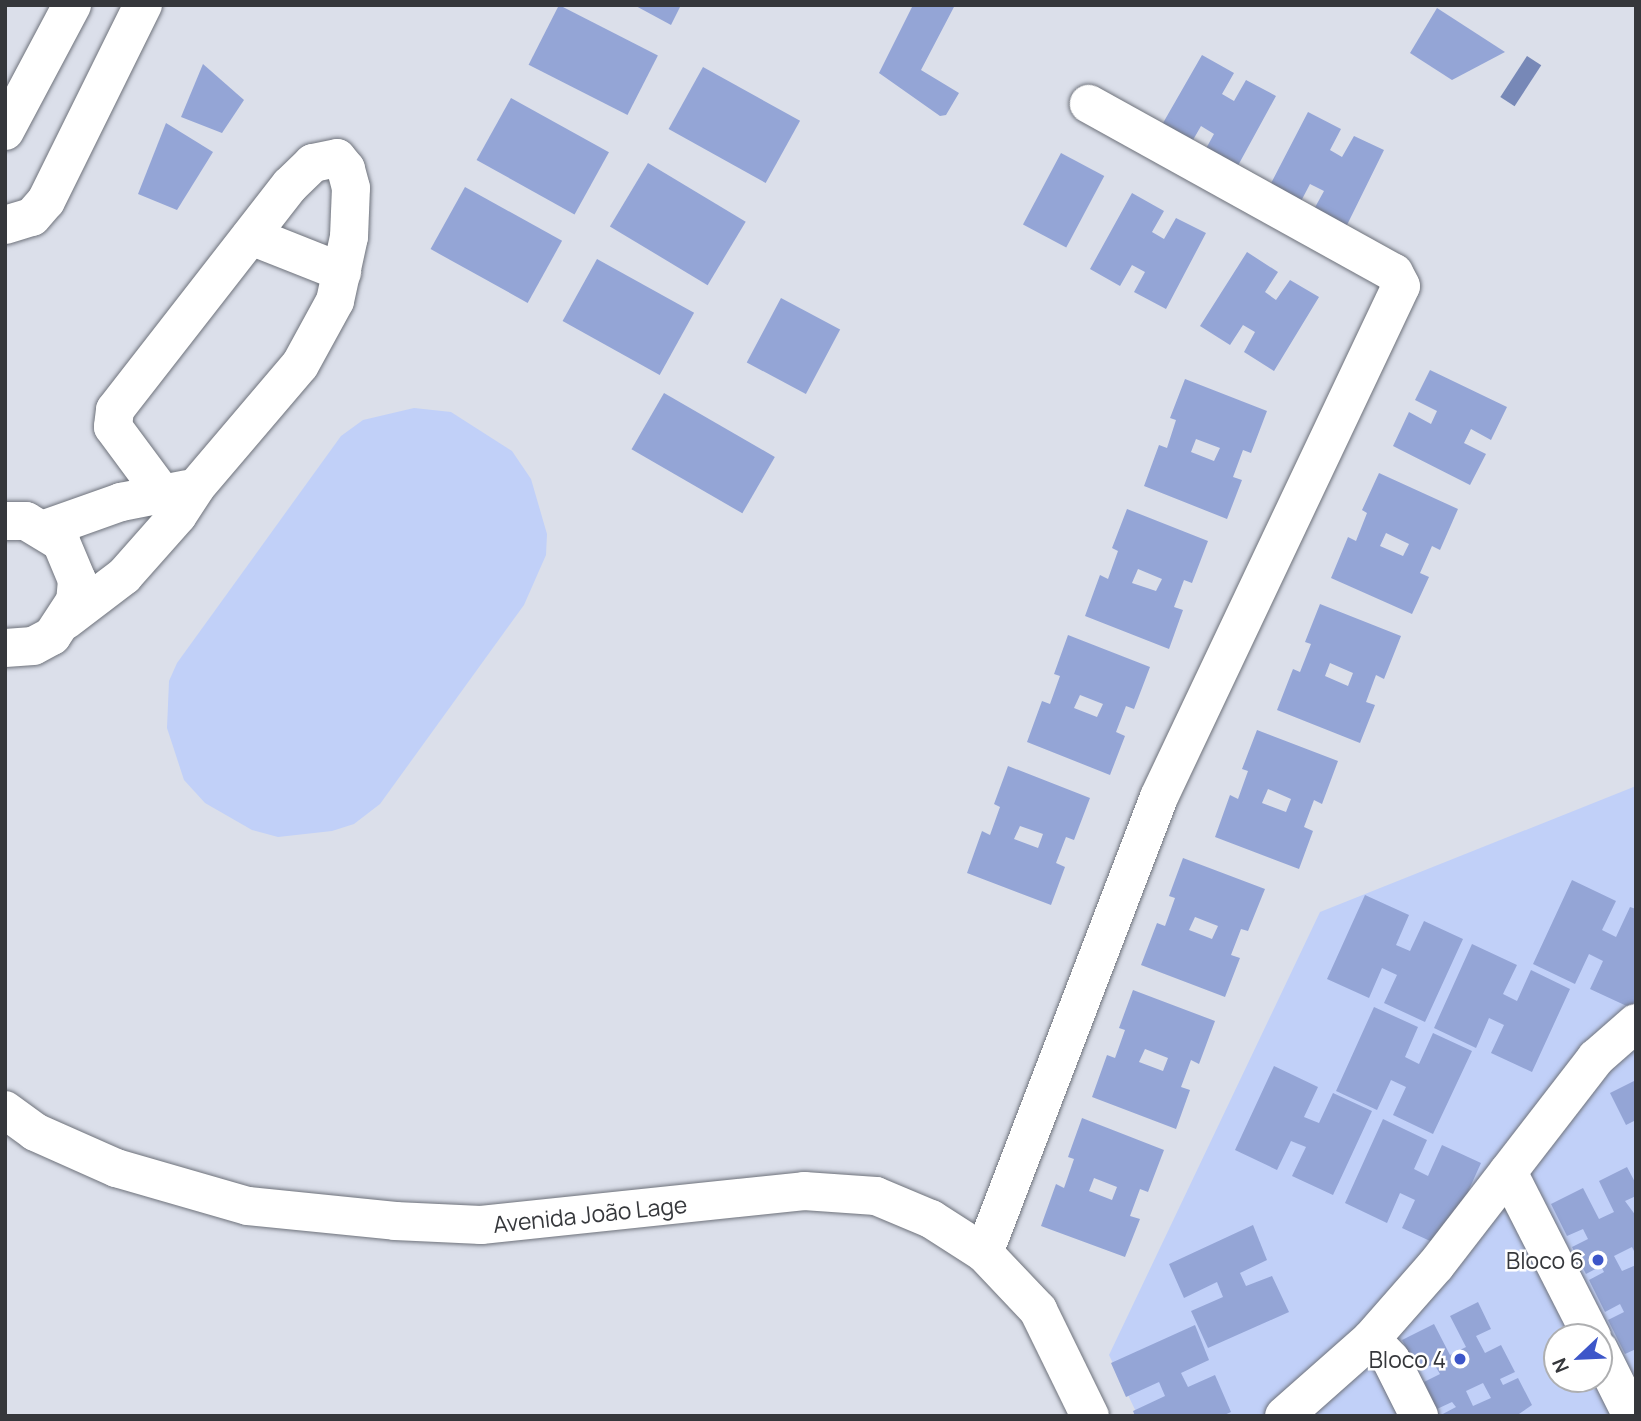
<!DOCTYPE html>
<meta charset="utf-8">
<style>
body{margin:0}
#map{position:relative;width:1641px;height:1421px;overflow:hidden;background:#dbdfea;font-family:Manrope,sans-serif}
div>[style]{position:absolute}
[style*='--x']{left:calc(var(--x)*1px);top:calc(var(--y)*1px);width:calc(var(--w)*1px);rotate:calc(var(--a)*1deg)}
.green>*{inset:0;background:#c1d0f8}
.water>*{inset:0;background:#7788b7;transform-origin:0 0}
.building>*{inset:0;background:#94a5d6;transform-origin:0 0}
.roads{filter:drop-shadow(0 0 2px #6e727b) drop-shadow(0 0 2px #6e727b)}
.minor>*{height:38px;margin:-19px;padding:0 19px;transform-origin:19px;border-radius:19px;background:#fff}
.major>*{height:38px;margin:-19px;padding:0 19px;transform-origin:19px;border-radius:19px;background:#fff}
.dots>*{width:19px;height:19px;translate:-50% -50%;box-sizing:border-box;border:4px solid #fff;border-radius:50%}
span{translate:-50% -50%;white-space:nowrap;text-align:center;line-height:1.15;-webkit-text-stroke:5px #fff;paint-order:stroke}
.street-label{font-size:23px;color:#35373b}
.poi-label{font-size:23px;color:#35373b}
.right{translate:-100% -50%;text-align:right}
.frame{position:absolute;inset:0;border:7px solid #35373b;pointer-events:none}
.north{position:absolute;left:1543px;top:1323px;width:70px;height:70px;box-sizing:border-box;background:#fff;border:2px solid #aeafb1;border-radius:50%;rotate:247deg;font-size:19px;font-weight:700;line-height:28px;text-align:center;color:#35373b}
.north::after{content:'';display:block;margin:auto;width:24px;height:32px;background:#3d56c9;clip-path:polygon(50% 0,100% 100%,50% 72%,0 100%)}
</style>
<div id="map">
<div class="green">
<div style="clip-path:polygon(414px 408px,451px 412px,512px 451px,531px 479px,547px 534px,546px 555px,524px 605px,380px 804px,354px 824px,332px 831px,278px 837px,252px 830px,205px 803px,184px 780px,167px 728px,169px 681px,177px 663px,341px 436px,363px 420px)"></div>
<div style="clip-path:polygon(evenodd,1636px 786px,1636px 1416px,1138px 1416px,1109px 1355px,1320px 912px,1636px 786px,1557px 1337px,1599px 1337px,1599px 1379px,1557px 1379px,1557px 1337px)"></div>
</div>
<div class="water">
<div style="left:1527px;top:56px;width:17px;height:49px;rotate:33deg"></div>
</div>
<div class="building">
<div style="left:559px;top:5px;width:111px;height:67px;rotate:27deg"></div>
<div style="clip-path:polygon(634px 5px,681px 5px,671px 25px)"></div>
<div style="clip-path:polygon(913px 5px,955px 5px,921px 70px,959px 93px,946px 115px,940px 116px,879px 73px)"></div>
<div style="clip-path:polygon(1437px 8px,1505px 52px,1452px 80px,1410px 53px)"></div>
<div style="clip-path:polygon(1202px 55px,1234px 73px,1222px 94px,1234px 101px,1246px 80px,1276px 96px,1235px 171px,1203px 154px,1214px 134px,1201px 126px,1189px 147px,1159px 130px)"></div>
<div style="clip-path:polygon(203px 64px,244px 100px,222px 133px,181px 117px)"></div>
<div style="left:703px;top:67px;width:111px;height:71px;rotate:29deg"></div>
<div style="left:511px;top:98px;width:112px;height:71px;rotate:29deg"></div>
<div style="clip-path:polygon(1308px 112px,1341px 129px,1330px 150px,1342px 157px,1354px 136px,1384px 150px,1346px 227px,1313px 211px,1324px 191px,1310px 184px,1299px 205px,1268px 189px)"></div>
<div style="clip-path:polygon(166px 123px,213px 152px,177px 210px,138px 194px)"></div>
<div style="left:1061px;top:153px;width:49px;height:81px;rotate:28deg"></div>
<div style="left:648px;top:163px;width:114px;height:74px;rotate:31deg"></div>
<div style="left:465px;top:187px;width:111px;height:71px;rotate:29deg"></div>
<div style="clip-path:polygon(1132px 193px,1164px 211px,1152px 232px,1164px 239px,1176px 218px,1206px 233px,1166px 309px,1134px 292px,1145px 272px,1132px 265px,1120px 286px,1090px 269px)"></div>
<div style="clip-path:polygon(1247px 252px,1278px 272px,1265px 292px,1276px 300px,1290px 280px,1319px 297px,1274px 371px,1244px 352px,1255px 332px,1243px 325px,1230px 345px,1200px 326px)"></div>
<div style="left:597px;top:259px;width:111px;height:71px;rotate:29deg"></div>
<div style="left:781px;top:298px;width:67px;height:73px;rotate:28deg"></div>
<div style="clip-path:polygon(1430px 370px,1507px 407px,1491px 440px,1471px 429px,1464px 443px,1486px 454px,1470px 485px,1393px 446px,1409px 412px,1431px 424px,1437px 411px,1415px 400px)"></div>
<div style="clip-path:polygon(evenodd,1185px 379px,1267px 411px,1251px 453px,1243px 450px,1233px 477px,1242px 480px,1227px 519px,1144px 486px,1159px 445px,1167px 448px,1176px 420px,1170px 418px,1185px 379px,1196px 439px,1220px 448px,1214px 461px,1191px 452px,1196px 439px)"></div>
<div style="left:664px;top:393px;width:128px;height:65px;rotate:30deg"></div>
<div style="clip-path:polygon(evenodd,1379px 473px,1458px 509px,1440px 550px,1432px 546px,1420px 573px,1429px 577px,1412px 614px,1331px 578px,1348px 537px,1356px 541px,1367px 513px,1362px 510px,1379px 473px,1386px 533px,1409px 544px,1403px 556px,1380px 546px,1386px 533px)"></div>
<div style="clip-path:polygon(evenodd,1127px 509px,1208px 541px,1192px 583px,1184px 580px,1174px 607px,1183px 610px,1169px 649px,1085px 616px,1100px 575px,1108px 579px,1118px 551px,1112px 548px,1127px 509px,1138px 569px,1162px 579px,1156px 591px,1132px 583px,1138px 569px)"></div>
<div style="clip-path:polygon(evenodd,1320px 604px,1401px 636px,1384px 679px,1376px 675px,1366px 702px,1375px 705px,1360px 743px,1277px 710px,1293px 669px,1300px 672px,1311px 644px,1305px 642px,1320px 604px,1330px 663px,1353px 673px,1348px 686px,1325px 676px,1330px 663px)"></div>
<div style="clip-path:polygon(evenodd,1068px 635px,1150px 667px,1134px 709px,1126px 706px,1116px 732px,1125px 736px,1110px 775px,1027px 742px,1042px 701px,1050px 704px,1060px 676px,1054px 674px,1068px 635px,1080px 695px,1103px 704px,1097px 717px,1074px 708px,1080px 695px)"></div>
<div style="clip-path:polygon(evenodd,1257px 730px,1338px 761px,1322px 804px,1314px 800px,1304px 827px,1313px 831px,1299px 869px,1215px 837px,1230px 795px,1238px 799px,1248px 771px,1242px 769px,1257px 730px,1268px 789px,1291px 799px,1286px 812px,1262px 803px,1268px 789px)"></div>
<div style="clip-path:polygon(evenodd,1008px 766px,1090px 798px,1074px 840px,1066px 837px,1056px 863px,1065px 867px,1051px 905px,967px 873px,982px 831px,990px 835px,1000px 807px,994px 804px,1008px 766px,1020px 826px,1043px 834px,1038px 848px,1014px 839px,1020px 826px)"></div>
<div style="clip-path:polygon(evenodd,1183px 858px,1265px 889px,1248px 931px,1241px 929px,1231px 955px,1240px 958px,1225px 997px,1141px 965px,1157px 923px,1165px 926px,1175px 898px,1169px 896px,1183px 858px,1195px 917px,1218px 926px,1212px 939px,1189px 930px,1195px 917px)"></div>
<div style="clip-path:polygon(1572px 880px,1616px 901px,1602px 930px,1616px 937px,1630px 907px,1636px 909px,1636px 998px,1631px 1008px,1590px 989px,1603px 961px,1589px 954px,1575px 984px,1533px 964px)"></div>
<div style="clip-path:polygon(1365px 895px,1409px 915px,1396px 945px,1410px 951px,1424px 921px,1463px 939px,1425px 1022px,1384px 1003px,1397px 975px,1382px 968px,1369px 998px,1327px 979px)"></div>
<div style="clip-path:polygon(1472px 944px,1517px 965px,1503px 994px,1517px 1001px,1531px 970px,1570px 989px,1532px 1072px,1491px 1053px,1504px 1025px,1489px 1018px,1476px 1048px,1434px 1028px)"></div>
<div style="clip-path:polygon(evenodd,1133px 990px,1215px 1021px,1199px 1064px,1191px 1060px,1181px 1087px,1190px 1090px,1176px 1129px,1092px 1097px,1107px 1055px,1115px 1058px,1125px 1030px,1119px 1028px,1133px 990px,1145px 1049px,1168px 1058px,1163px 1071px,1139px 1062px,1145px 1049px)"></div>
<div style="clip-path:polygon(1374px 1007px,1418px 1027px,1405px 1057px,1419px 1064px,1433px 1033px,1472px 1051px,1433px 1134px,1393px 1115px,1406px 1087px,1391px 1080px,1377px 1110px,1336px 1091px)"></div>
<div style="clip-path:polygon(1274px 1066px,1318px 1087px,1304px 1117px,1319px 1123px,1333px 1093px,1372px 1111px,1333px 1195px,1292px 1176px,1306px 1147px,1291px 1141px,1277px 1170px,1235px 1150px)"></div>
<div style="clip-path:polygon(1636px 1080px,1636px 1120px,1626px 1125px,1610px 1093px)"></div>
<div style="clip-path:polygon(evenodd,1082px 1118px,1164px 1150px,1148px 1192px,1140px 1189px,1130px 1216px,1140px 1219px,1125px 1257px,1041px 1226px,1056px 1184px,1064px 1188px,1074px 1159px,1068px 1157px,1082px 1118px,1094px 1178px,1117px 1187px,1112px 1200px,1089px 1191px,1094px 1178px)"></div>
<div style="clip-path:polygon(1383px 1119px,1427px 1140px,1414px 1169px,1428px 1176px,1442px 1145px,1481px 1163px,1443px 1247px,1402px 1228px,1415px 1200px,1400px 1193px,1387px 1223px,1345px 1203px)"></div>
<div style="clip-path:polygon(1627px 1167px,1636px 1184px,1636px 1196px,1625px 1201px,1636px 1216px,1636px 1255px,1632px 1247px,1614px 1256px,1622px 1271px,1636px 1265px,1636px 1349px,1625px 1354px,1608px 1320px,1624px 1312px,1620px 1304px,1605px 1312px,1589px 1280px,1604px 1272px,1601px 1266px,1586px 1274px,1572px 1247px,1588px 1239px,1583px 1229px,1567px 1236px,1551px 1204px,1583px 1188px,1599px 1219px,1614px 1212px,1599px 1181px)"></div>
<div style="clip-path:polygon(1253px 1225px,1267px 1260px,1240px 1273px,1246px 1286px,1272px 1276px,1289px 1312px,1208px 1348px,1191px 1311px,1223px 1297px,1217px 1282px,1184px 1298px,1169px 1264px)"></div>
<div style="clip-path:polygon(evenodd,1478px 1302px,1491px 1329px,1476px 1336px,1485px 1353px,1501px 1345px,1515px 1372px,1500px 1379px,1503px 1385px,1518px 1378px,1532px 1405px,1516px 1416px,1439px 1416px,1456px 1407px,1452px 1402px,1437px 1409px,1424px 1382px,1440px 1374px,1434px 1364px,1418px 1371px,1402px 1340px,1434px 1324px,1450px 1355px,1466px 1347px,1450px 1316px,1478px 1302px,1483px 1383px,1491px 1398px,1473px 1406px,1466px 1391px,1483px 1383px)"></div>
<div style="clip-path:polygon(1195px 1325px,1209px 1360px,1181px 1373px,1188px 1387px,1215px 1375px,1231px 1412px,1222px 1416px,1135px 1416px,1133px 1411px,1165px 1396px,1159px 1382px,1126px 1397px,1111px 1363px)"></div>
</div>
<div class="roads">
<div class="minor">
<div style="--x:5;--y:131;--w:143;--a:-62"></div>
<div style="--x:5;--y:225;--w:28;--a:-17"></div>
<div style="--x:32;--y:217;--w:21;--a:-49"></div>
<div style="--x:46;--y:201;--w:219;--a:-63.7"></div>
<div style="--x:251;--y:236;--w:98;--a:21.6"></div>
<div style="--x:5;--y:521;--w:21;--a:0"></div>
<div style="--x:26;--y:521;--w:41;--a:31"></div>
<div style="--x:61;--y:542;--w:41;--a:67.2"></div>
<div style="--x:77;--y:580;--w:21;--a:95"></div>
<div style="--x:75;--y:601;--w:42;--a:123.3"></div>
<div style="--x:52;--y:636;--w:21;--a:152"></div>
<div style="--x:33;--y:646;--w:28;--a:176"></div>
<div style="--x:45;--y:529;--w:81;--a:-19.6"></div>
<div style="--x:121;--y:502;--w:67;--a:-11.1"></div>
<div style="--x:66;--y:620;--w:73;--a:-37.2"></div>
<div style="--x:124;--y:576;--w:81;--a:-48.5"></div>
<div style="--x:178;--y:515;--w:33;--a:-57"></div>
<div style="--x:196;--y:487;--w:160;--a:-49.6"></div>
<div style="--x:300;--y:365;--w:73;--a:-61.3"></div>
<div style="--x:335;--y:301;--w:66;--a:-77.7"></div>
<div style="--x:349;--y:237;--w:49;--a:-87.7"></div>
<div style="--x:351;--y:188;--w:20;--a:-105"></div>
<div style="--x:346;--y:169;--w:14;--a:-129"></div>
<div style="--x:337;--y:158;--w:25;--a:168"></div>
<div style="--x:313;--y:163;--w:32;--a:136"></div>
<div style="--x:290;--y:185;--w:285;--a:127.9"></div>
<div style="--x:115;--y:410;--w:17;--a:97"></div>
<div style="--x:113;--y:427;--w:109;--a:53.5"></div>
<div style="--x:1508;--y:1172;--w:185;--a:63"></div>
<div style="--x:984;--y:1253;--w:488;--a:-69"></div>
<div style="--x:1159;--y:797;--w:565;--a:-64.66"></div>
<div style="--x:1401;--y:286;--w:15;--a:-118"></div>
<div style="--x:1394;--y:273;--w:349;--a:-151"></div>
<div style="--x:1371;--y:1339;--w:29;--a:46"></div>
<div style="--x:1391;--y:1360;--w:63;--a:63.4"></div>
<div style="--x:1599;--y:1350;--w:74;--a:63.4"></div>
<div style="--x:1284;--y:1416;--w:116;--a:-41.5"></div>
<div style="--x:1371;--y:1339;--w:98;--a:-48.7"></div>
<div style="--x:1436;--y:1265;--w:262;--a:-52.3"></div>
<div style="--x:1596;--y:1058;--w:53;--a:-41.2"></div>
</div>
<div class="major">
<div style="--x:5;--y:1110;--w:37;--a:36"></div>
<div style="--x:35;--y:1132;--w:89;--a:24"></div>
<div style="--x:116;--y:1168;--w:137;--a:16.1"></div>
<div style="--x:248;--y:1206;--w:148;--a:5.8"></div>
<div style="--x:395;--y:1221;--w:86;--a:2.7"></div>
<div style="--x:481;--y:1225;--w:325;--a:-6"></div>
<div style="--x:804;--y:1191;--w:72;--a:4"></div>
<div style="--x:876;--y:1196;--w:60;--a:22.7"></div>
<div style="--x:931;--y:1219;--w:63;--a:32.7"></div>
<div style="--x:984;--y:1253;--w:79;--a:46.5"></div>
<div style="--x:1038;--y:1310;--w:118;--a:63.9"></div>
</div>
</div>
<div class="dots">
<div style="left:1598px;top:1260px;background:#3d56c9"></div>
<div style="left:1460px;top:1359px;background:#3d56c9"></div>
</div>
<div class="street-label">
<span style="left:590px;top:1214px;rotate:-6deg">Avenida João Lage</span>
</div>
<div class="poi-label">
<span class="right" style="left:1584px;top:1260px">Bloco 6</span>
<span class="right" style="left:1446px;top:1359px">Bloco 4</span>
</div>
<div class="frame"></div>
<div class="north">N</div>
</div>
